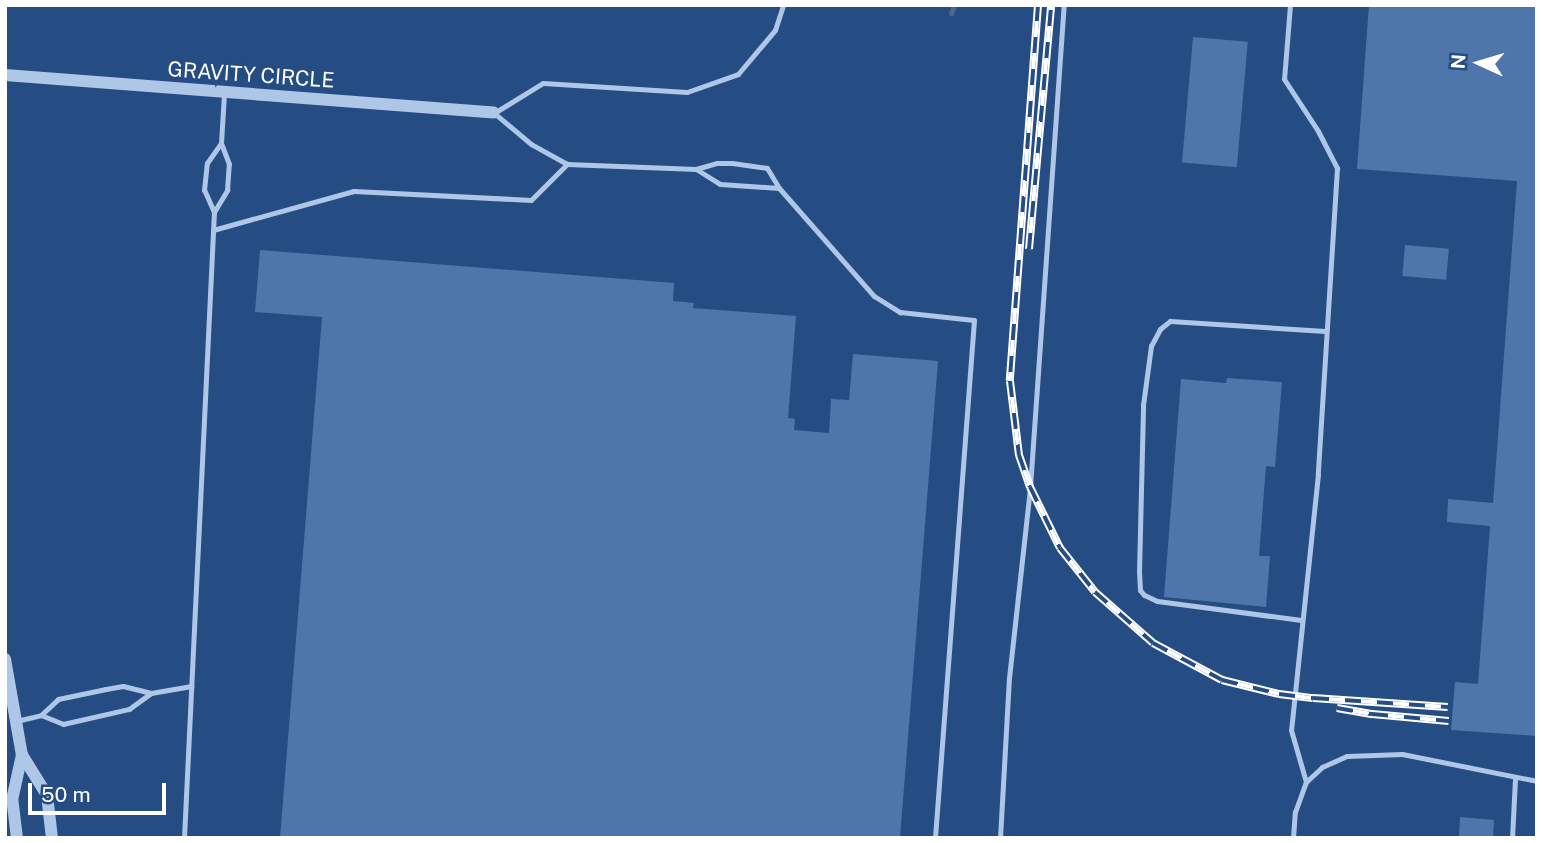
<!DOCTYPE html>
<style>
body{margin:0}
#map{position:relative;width:1542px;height:843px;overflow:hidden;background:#264d83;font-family:"Public Sans",sans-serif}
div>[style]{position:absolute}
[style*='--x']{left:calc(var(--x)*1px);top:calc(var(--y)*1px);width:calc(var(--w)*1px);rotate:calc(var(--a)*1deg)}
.stream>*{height:5px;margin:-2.5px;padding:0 2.5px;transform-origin:2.5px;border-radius:2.5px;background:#4d6890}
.building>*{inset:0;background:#4f76ab;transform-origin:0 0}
.service>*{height:5px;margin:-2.5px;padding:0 2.5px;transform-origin:2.5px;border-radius:2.5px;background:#afc7e7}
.tertiary>*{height:12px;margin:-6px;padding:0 6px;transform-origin:6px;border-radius:6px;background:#afc7e7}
.rail>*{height:8px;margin-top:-4px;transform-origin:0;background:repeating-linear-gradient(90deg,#264d83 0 16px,#fff 0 32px);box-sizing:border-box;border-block:2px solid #fff}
span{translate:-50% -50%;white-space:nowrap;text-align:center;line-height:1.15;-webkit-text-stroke:7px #264d83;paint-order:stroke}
.street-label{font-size:21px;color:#fff}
.frame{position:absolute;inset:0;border:7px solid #fff;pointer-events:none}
.north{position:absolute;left:1444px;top:28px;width:70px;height:70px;-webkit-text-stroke:5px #264d83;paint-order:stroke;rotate:274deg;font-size:19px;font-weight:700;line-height:28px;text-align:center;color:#fff}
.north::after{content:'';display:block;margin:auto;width:24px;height:32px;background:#fff;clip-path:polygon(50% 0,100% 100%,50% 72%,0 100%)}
.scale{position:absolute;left:28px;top:783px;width:138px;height:32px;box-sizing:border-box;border:4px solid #fff;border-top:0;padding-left:9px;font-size:21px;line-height:24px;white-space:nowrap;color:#fff;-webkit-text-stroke:5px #264d83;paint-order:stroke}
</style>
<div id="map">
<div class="stream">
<div style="--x:951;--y:13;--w:9;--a:-69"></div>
</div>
<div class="building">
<div style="clip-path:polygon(1369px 5px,1537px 5px,1537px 736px,1451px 730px,1455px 682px,1478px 684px,1490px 526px,1447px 522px,1448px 499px,1493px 503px,1517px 181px,1357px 169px)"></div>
<div style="left:1193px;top:37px;width:55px;height:126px;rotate:5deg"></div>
<div style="left:1405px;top:245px;width:44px;height:31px;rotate:5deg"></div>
<div style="clip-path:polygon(260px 250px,674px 283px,673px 301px,694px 303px,693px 308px,796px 316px,788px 418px,795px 419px,794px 430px,829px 433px,831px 399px,849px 400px,853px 354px,938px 361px,900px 838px,280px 838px,322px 317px,255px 312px)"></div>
<div style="clip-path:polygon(1227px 378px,1282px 382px,1275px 467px,1266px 466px,1259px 556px,1270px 556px,1266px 607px,1164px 597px,1181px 379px,1226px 383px)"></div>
<div style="clip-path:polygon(1460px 817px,1494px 820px,1493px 838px,1459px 838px)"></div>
</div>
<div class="service">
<div style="--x:1290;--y:5;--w:74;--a:94.6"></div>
<div style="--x:1284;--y:79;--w:62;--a:56.8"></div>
<div style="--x:1318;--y:131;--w:42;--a:62.8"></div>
<div style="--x:1337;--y:168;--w:307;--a:93.6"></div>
<div style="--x:1318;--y:474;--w:257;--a:96"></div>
<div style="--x:1291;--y:730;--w:54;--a:73.9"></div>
<div style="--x:567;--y:164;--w:41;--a:-150.9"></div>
<div style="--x:531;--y:144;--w:48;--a:-140"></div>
<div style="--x:494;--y:113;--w:57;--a:-31.5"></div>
<div style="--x:543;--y:83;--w:144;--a:3.6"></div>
<div style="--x:687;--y:92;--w:54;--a:-19.4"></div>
<div style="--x:738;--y:74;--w:57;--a:-49.9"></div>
<div style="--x:775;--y:30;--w:26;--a:-72"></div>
<div style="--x:696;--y:169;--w:28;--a:32"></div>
<div style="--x:720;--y:184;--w:59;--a:3.9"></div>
<div style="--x:214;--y:212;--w:26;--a:-59"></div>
<div style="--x:227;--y:190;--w:26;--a:-86"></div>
<div style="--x:229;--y:164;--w:22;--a:-111"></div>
<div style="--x:221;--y:143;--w:49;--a:-86.5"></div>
<div style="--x:213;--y:230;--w:146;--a:-15.5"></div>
<div style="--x:354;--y:191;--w:177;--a:2.9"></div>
<div style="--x:531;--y:200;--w:51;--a:-45"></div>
<div style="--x:567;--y:164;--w:129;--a:2.2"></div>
<div style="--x:696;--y:169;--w:22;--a:-16"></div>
<div style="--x:717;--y:163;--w:15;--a:0"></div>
<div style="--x:732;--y:163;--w:35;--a:8"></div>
<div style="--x:767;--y:168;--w:23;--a:59"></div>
<div style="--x:779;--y:188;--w:144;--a:48.7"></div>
<div style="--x:874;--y:296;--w:31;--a:32"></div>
<div style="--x:900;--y:312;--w:74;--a:6.2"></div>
<div style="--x:974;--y:320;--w:519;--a:94.31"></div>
<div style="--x:1301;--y:620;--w:145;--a:-172.5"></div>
<div style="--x:1157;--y:601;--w:14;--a:-155"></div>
<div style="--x:1144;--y:595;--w:6;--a:-129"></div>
<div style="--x:1140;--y:590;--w:18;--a:-93"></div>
<div style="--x:1139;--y:572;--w:167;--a:-88.6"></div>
<div style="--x:1143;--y:405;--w:60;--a:-82.3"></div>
<div style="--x:1151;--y:346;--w:19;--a:-62"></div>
<div style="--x:1160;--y:329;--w:13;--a:-39"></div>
<div style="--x:1170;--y:321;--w:155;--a:3.7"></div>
<div style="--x:41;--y:715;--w:23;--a:-43"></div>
<div style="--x:58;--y:699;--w:49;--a:-11.8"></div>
<div style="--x:106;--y:689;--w:17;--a:-10"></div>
<div style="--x:123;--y:686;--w:29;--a:14"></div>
<div style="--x:16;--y:721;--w:26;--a:-13"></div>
<div style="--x:41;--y:715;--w:24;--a:22"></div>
<div style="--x:63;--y:724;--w:68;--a:-12.8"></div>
<div style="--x:129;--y:709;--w:27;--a:-36"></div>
<div style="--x:151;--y:693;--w:41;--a:-9.9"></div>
<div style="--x:184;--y:838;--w:627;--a:-87.26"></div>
<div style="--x:214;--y:212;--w:24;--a:-114"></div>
<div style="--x:204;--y:190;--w:27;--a:-84"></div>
<div style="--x:207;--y:163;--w:24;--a:-55"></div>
<div style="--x:1000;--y:838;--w:160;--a:-86.8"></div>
<div style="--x:1009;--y:678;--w:192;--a:-83.7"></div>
<div style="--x:1030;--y:487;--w:483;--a:-86"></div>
<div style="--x:1293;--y:838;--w:26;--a:-86"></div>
<div style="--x:1295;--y:812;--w:32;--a:-70"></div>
<div style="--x:1306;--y:782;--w:22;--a:-43"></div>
<div style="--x:1322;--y:767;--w:27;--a:-24"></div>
<div style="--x:1347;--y:756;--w:55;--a:-2.1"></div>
<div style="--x:1402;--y:754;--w:138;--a:11.3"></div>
<div style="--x:1512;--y:838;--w:59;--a:-87.1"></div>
</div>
<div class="tertiary">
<div style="--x:5;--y:75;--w:490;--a:4.4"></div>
<div style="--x:5;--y:659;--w:97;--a:80"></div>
<div style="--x:22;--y:755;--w:47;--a:58"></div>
<div style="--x:47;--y:795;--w:43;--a:83.4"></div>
<div style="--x:17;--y:838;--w:38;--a:-97"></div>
<div style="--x:12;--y:800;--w:46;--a:-77.5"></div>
</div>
<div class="rail">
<div style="--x:1038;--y:5;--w:377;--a:94.3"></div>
<div style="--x:1010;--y:381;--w:75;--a:83.1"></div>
<div style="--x:1019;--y:455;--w:34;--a:71"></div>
<div style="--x:1030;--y:487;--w:68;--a:63.8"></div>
<div style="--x:1060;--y:548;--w:56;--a:51.5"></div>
<div style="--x:1095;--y:592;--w:77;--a:41.3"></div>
<div style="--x:1153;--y:643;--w:78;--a:28.2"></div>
<div style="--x:1222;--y:680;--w:59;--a:13.8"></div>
<div style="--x:1279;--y:694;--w:34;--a:7"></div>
<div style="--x:1313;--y:698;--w:135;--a:3.8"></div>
<div style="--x:1029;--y:249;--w:245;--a:-84.8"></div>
<div style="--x:1337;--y:708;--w:36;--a:10"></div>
<div style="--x:1372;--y:714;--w:77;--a:5.2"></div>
</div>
<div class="street-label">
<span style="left:251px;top:75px;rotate:4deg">GRAVITY CIRCLE</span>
</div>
<div class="frame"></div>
<div class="north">N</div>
<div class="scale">50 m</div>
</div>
